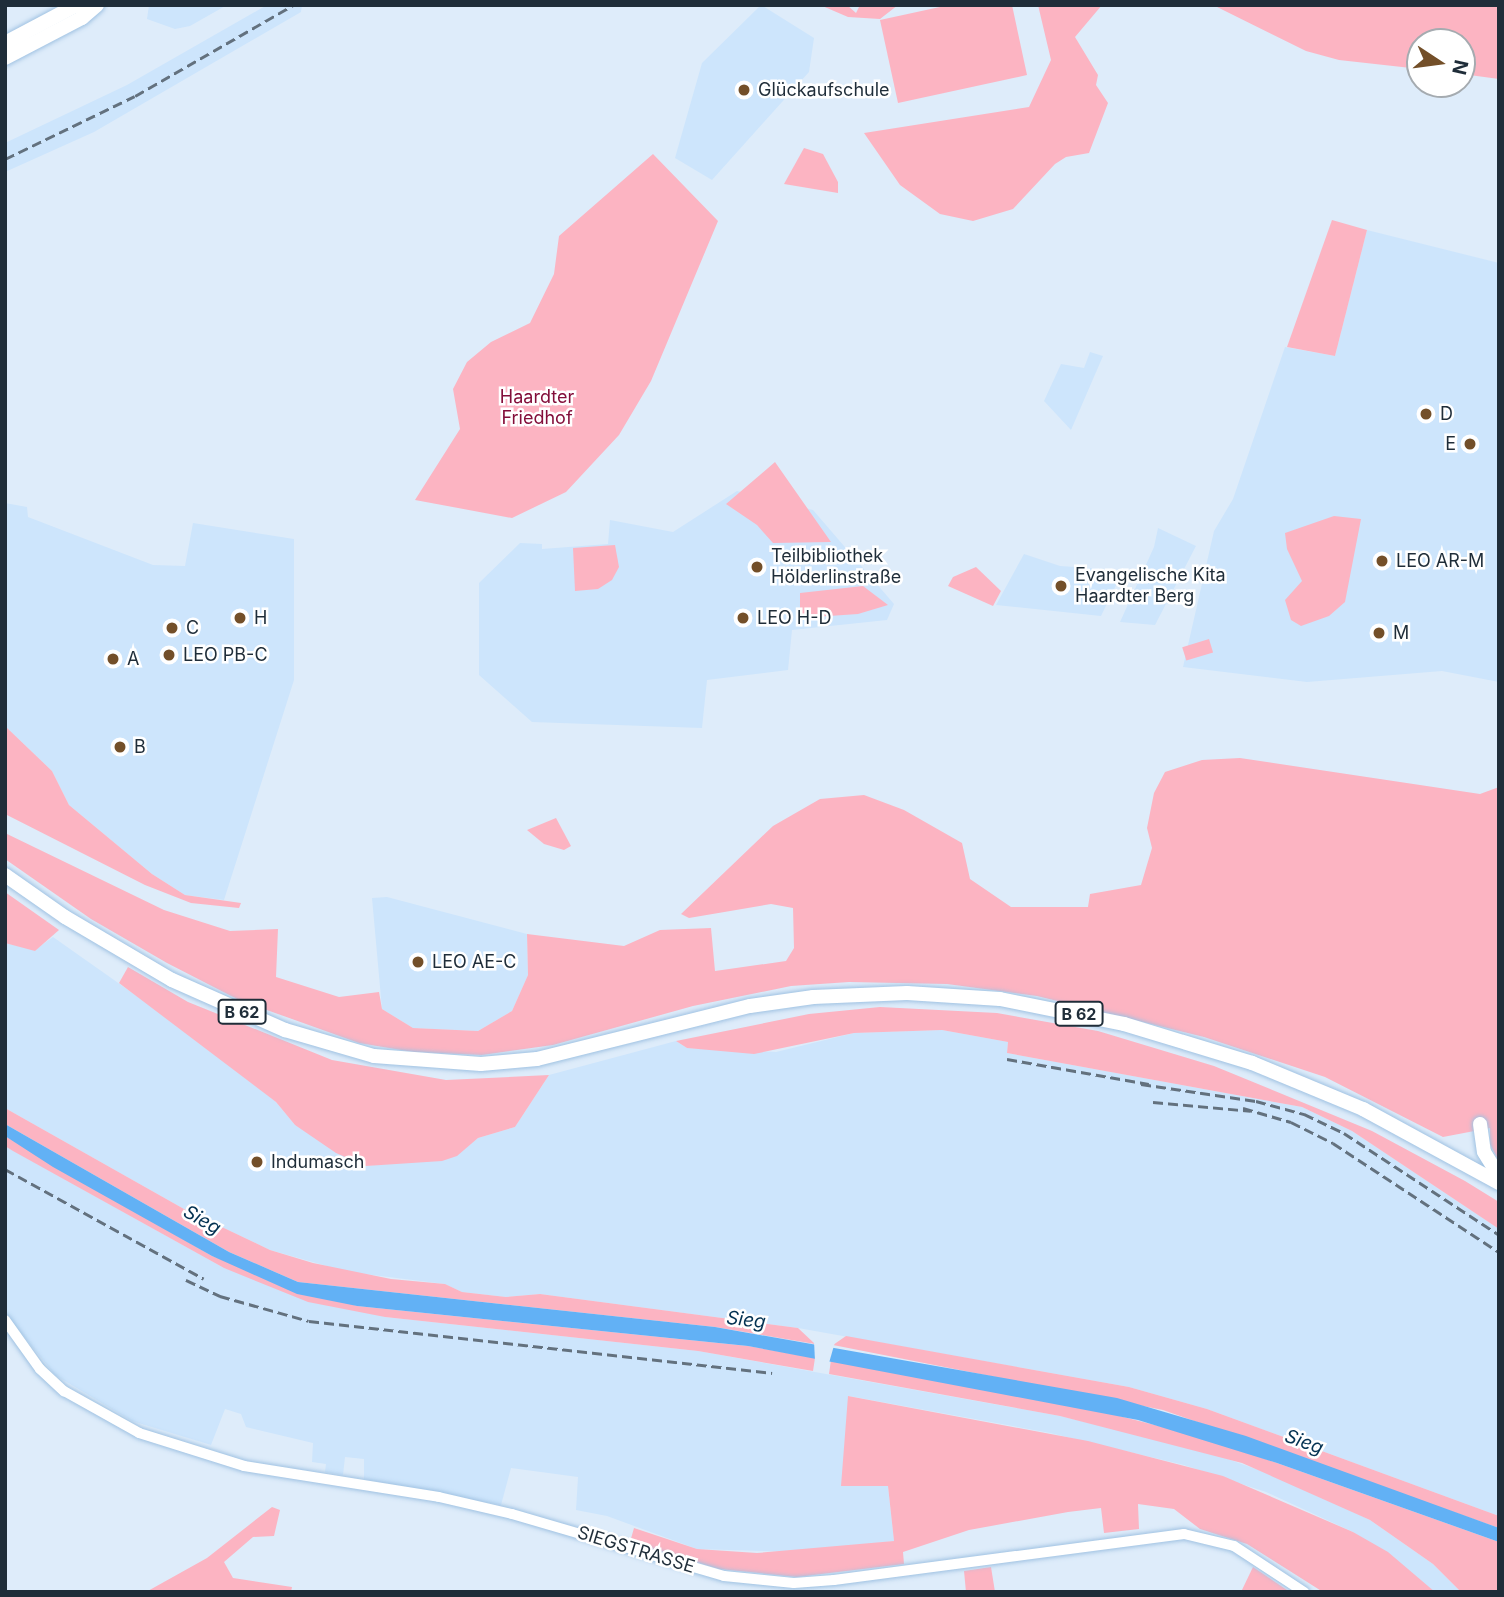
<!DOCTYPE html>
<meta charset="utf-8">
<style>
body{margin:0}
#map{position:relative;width:1504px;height:1597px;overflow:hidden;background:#deecfa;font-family:Inter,sans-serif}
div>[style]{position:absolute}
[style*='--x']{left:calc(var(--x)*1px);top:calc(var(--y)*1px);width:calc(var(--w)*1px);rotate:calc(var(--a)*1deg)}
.built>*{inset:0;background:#cde5fc}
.green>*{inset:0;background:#fcb4c2;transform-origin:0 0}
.water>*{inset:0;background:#62b1f5}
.pier>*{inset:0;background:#deecfa}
.roads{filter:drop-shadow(0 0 2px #a0c2e2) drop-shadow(0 0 2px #a0c2e2)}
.minor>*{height:10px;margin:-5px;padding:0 5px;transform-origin:5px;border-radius:5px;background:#fff}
.major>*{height:14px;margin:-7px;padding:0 7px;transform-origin:7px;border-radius:7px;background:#fff}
.rail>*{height:2.5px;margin-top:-1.25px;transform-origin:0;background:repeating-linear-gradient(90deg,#63717e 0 10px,transparent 0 15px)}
.dots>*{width:19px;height:19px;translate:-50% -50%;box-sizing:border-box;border:4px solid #fff;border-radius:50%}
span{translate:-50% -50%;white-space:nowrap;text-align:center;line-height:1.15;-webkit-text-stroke:5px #fff;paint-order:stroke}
.shield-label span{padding:2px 5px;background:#fff;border:2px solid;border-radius:5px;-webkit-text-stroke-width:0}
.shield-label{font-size:16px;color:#1f2d39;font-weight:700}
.poi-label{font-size:18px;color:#1f2d39}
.left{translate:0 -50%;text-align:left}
.right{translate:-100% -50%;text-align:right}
.park-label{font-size:18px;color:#830e3a}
.street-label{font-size:18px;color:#1f2d39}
.water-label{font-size:19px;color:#043252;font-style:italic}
.frame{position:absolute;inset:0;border:7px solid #1f2d39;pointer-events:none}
.north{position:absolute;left:1406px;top:28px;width:70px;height:70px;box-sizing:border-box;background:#fff;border:2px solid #a5abb0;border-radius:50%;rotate:103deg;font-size:19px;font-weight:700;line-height:28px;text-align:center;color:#1f2d39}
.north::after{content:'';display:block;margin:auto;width:24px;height:32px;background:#734f29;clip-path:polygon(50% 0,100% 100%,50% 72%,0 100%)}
</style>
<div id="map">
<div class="built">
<div style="clip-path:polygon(149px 5px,227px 5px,190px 26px,175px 29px,147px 19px)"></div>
<div style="clip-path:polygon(267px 5px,302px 5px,301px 12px,94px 132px,5px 172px,5px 143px,127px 85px)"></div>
<div style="clip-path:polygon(761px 5px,814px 38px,809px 72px,712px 180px,675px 158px,702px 63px)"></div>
<div style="clip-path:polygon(1367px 230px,1499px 263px,1499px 682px,1442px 671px,1307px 682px,1183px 667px,1214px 531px,1233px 499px,1285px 347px,1335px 356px)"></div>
<div style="clip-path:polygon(1090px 352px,1103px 356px,1071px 430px,1044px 401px,1061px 364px,1084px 368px)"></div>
<div style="clip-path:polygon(737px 491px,813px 510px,894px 604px,887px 620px,792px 630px,788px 670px,707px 680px,702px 728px,532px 722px,479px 675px,479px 583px,520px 543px,542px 544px,542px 549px,608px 544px,610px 520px,673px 532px)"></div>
<div style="clip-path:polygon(5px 503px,27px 507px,28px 517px,153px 565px,185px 566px,193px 523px,294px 539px,294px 680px,224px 900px,185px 895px,152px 874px,69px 805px,52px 771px,5px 726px)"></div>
<div style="clip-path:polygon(1158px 528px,1196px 546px,1155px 625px,1120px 622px,1154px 547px)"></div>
<div style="clip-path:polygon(1024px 554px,1060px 566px,1104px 569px,1120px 577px,1101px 616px,996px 605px)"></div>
<div style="clip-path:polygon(387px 897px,527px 934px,528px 975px,512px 1011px,478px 1031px,413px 1028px,382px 1009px,372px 898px)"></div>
<div style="clip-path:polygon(53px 937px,185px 1030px,276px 1102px,295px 1125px,366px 1166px,456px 1156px,478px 1138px,515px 1127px,549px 1075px,676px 1041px,687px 1048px,776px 1052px,854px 1033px,942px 1030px,1008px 1042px,1007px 1053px,1302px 1107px,1352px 1131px,1499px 1229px,1499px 1516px,1207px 1409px,1129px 1387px,798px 1328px,540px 1294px,506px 1297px,462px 1292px,445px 1284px,348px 1272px,270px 1250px,184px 1209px,5px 1108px,5px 943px,35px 950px)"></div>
<div style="clip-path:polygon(5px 1146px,224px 1268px,385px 1317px,698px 1351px,1060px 1416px,1205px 1451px,1284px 1479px,1370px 1520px,1433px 1564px,1461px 1592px,1435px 1592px,1353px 1532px,1266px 1492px,1184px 1465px,1050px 1433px,849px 1396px,842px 1486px,888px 1486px,894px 1541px,801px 1552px,697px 1549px,607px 1516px,576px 1510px,578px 1477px,511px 1468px,501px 1505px,364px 1479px,364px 1459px,345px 1457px,343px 1475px,325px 1472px,326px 1464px,312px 1462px,313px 1443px,246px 1427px,241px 1414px,225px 1409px,211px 1445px,132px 1421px,55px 1375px,5px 1313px)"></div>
</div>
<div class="green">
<div style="clip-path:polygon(820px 5px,847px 5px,856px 13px,860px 5px,898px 5px,880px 19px,848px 17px)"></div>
<div style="clip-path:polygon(949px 5px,1012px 5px,1027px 75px,898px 103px,880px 20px)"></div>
<div style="clip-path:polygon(1038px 5px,1102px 5px,1075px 37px,1098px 75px,1096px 85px,1108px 103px,1089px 153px,1066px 157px,1055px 164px,1013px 209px,973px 221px,940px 214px,900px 185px,864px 133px,1029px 107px,1051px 60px)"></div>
<div style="clip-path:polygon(1213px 5px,1499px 5px,1499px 79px,1462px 74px,1462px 42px,1420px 42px,1420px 69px,1339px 60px,1306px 51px)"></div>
<div style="clip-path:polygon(804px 148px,823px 154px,838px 182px,838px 193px,784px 184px)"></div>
<div style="clip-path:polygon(653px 154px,718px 221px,651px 381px,619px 435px,566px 492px,512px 518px,415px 500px,460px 429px,453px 389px,467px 362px,491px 342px,530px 323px,554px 274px,559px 236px)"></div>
<div style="clip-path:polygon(1332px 220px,1367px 230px,1335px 356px,1287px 347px)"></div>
<div style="clip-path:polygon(775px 462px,831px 542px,773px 543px,757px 525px,726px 504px)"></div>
<div style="clip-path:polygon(1334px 516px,1361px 519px,1345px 602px,1329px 616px,1301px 626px,1291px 620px,1285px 600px,1302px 581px,1287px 549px,1285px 533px)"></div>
<div style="clip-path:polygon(615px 545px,619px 567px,612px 580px,598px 589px,575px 591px,573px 548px)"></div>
<div style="clip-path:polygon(976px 567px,1001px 591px,993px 606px,948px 586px,953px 577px)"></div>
<div style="clip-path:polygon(863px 586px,888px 605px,858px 614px,800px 618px,800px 593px)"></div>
<div style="left:1209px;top:639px;width:14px;height:28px;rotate:73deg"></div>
<div style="clip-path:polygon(5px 726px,52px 771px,69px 805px,152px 874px,185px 895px,241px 903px,239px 908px,191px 903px,145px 885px,5px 814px)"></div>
<div style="clip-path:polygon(1240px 758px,1480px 794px,1499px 787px,1499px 1162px,1490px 1144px,1490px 1128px,1443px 1137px,1325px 1077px,1204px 1037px,1037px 996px,947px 984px,849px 982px,791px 986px,693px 1006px,553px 1045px,482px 1055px,413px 1052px,359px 1043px,239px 1000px,167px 963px,91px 919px,5px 859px,5px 833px,164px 910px,230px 931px,278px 929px,276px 977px,339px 997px,379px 992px,382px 1009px,413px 1028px,478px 1031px,512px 1011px,528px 975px,527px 934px,624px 946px,660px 930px,711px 928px,715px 971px,786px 961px,794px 948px,793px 908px,771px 904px,689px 918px,681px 914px,773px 826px,820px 799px,864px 795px,904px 810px,962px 843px,970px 879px,1011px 907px,1088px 907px,1090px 894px,1141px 885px,1152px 848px,1147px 828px,1154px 793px,1165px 772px,1202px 760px)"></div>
<div style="clip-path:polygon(556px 818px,571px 846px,564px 850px,544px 844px,527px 830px)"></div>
<div style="clip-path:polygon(5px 892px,59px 930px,35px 951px,5px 943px)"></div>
<div style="clip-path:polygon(128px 967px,188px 1002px,332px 1060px,446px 1080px,549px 1075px,515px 1127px,478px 1138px,457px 1156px,442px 1161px,366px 1166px,336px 1153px,295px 1125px,276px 1102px,119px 983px)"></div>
<div style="clip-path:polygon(880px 1007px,997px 1013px,1098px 1031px,1214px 1066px,1372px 1131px,1465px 1181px,1499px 1202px,1499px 1229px,1352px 1131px,1302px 1107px,1007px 1053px,1008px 1042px,942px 1030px,854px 1033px,754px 1054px,687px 1048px,676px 1041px,809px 1014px)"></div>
<div style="clip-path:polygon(5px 1108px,184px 1209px,270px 1250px,313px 1263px,391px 1279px,445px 1284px,462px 1292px,506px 1297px,540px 1294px,798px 1328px,815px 1344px,715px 1327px,298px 1282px,229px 1252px,5px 1124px)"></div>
<div style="clip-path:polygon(5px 1136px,212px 1256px,357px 1306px,748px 1346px,815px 1358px,813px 1371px,698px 1351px,385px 1317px,308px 1302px,224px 1268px,13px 1151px,5px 1146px)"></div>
<div style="clip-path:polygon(846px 1336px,1129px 1387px,1207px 1409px,1499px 1516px,1499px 1528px,1163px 1410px,833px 1345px)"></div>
<div style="clip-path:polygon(831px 1360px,1088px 1408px,1202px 1437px,1277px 1463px,1499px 1542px,1499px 1592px,1461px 1592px,1433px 1564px,1370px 1520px,1242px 1463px,1060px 1416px,829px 1374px)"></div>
<div style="clip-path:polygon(848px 1396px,1088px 1441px,1223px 1476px,1353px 1532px,1388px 1552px,1435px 1592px,1323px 1592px,1247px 1544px,1200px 1529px,1174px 1509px,1138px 1504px,1139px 1529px,1104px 1533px,1101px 1508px,1068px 1512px,969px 1530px,903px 1552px,904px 1564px,797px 1577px,719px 1569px,630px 1542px,634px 1528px,697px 1549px,757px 1553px,894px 1541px,888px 1486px,841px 1486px)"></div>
<div style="clip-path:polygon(272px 1507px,280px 1510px,274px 1536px,253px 1537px,224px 1562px,233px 1578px,292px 1587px,291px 1592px,146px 1592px,207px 1558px)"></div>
<div style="clip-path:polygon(991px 1567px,995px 1592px,966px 1592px,964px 1571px)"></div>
<div style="clip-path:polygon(1253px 1567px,1290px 1592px,1241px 1592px)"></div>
</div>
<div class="water">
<div style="clip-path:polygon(5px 1124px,229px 1252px,298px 1282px,715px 1327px,1117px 1398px,1246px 1436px,1499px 1528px,1499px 1542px,1277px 1463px,1138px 1420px,748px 1346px,357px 1306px,297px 1294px,212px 1256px,53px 1167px,5px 1136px)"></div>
</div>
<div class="pier">
<div style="clip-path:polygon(814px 1341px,835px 1342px,829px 1363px,815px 1361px)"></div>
</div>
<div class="roads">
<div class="minor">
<div style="--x:5;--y:1320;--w:60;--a:54.5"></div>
<div style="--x:40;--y:1369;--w:33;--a:43"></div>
<div style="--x:64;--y:1391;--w:86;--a:29.2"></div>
<div style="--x:139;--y:1433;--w:110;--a:17.4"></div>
<div style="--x:244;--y:1466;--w:197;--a:9"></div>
<div style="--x:439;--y:1497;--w:75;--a:13.1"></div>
<div style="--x:512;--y:1514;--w:221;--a:16.3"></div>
<div style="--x:724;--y:1576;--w:70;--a:5.7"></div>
<div style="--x:794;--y:1583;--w:40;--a:-4.3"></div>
<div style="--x:834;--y:1580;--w:353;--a:-7.5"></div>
<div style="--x:1184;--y:1534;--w:51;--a:13.5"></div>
<div style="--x:1234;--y:1546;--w:84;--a:33.3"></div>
</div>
<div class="major">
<div style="--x:5;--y:43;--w:79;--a:-27.9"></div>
<div style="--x:75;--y:6;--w:17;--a:-3"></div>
<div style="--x:5;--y:58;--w:87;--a:-27.5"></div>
<div style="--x:82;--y:18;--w:20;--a:-41"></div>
<div style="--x:5;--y:875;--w:73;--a:35"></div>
<div style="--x:65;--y:917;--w:124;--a:30.5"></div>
<div style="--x:172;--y:980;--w:124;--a:23.9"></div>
<div style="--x:285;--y:1030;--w:93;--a:16.3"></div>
<div style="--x:374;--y:1056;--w:107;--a:4.3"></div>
<div style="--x:481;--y:1064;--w:56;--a:-5.1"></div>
<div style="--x:537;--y:1059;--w:219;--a:-14"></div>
<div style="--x:750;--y:1006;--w:64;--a:-8.1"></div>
<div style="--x:813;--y:997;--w:94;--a:-2.4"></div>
<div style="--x:907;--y:993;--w:93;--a:3.7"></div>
<div style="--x:1000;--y:999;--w:126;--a:11.4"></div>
<div style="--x:1124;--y:1024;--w:134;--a:16.9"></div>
<div style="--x:1252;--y:1063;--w:120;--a:22.5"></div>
<div style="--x:1363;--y:1109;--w:155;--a:28.6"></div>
<div style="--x:1480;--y:1124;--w:28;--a:82"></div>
<div style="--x:1484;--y:1152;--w:28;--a:58"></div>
</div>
</div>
<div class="rail">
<div style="--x:5;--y:159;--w:144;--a:-25.9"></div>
<div style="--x:135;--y:96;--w:182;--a:-29.9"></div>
<div style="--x:1007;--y:1059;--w:144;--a:10"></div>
<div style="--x:1141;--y:1084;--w:116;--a:8.4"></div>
<div style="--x:1256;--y:1101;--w:50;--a:15.2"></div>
<div style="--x:1304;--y:1114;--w:44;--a:25.4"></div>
<div style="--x:1344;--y:1133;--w:186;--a:33.3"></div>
<div style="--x:1153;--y:1102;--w:98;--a:5.2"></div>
<div style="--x:1243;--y:1108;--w:50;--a:16.3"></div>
<div style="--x:1291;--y:1122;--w:47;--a:26.6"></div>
<div style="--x:1333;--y:1143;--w:199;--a:33.3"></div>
<div style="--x:5;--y:1169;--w:227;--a:28.9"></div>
<div style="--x:186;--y:1280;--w:38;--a:25"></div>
<div style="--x:220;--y:1296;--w:92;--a:15.7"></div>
<div style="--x:309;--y:1321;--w:466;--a:6.4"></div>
</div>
<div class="dots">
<div style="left:744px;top:90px;background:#734f29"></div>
<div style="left:1426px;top:414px;background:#734f29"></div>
<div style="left:1470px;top:444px;background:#734f29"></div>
<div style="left:1382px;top:561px;background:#734f29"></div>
<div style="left:757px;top:567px;background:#734f29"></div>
<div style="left:1061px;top:586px;background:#734f29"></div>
<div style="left:240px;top:618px;background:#734f29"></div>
<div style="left:743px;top:618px;background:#734f29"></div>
<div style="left:172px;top:628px;background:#734f29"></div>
<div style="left:1379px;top:633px;background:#734f29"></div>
<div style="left:169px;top:655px;background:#734f29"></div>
<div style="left:113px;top:659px;background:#734f29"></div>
<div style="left:120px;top:747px;background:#734f29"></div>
<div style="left:418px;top:962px;background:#734f29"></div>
<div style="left:257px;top:1162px;background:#734f29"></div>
</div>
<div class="shield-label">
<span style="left:242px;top:1012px">B 62</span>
<span style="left:1079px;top:1014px">B 62</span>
</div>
<div class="poi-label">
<span class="left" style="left:758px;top:90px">Glückaufschule</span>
<span class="left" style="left:1440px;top:414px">D</span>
<span class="right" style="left:1456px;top:444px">E</span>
<span class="left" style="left:771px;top:567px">Teilbibliothek<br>Hölderlinstraße</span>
<span class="left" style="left:1396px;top:561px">LEO AR-M</span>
<span class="left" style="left:1075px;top:586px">Evangelische Kita<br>Haardter Berg</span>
<span class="left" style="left:254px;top:618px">H</span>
<span class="left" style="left:757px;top:618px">LEO H-D</span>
<span class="left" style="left:186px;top:628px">C</span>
<span class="left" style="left:1393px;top:633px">M</span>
<span class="left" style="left:183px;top:655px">LEO PB-C</span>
<span class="left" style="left:127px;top:659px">A</span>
<span class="left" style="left:134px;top:747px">B</span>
<span class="left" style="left:432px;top:962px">LEO AE-C</span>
<span class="left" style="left:271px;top:1162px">Indumasch</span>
</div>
<div class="park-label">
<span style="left:537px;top:408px">Haardter<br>Friedhof</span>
</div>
<div class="street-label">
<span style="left:636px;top:1550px;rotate:17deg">SIEGSTRASSE</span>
</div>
<div class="water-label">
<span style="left:202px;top:1220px;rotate:30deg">Sieg</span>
<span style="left:746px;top:1320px;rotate:7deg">Sieg</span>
<span style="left:1304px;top:1442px;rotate:20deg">Sieg</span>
</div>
<div class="frame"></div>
<div class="north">N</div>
</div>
